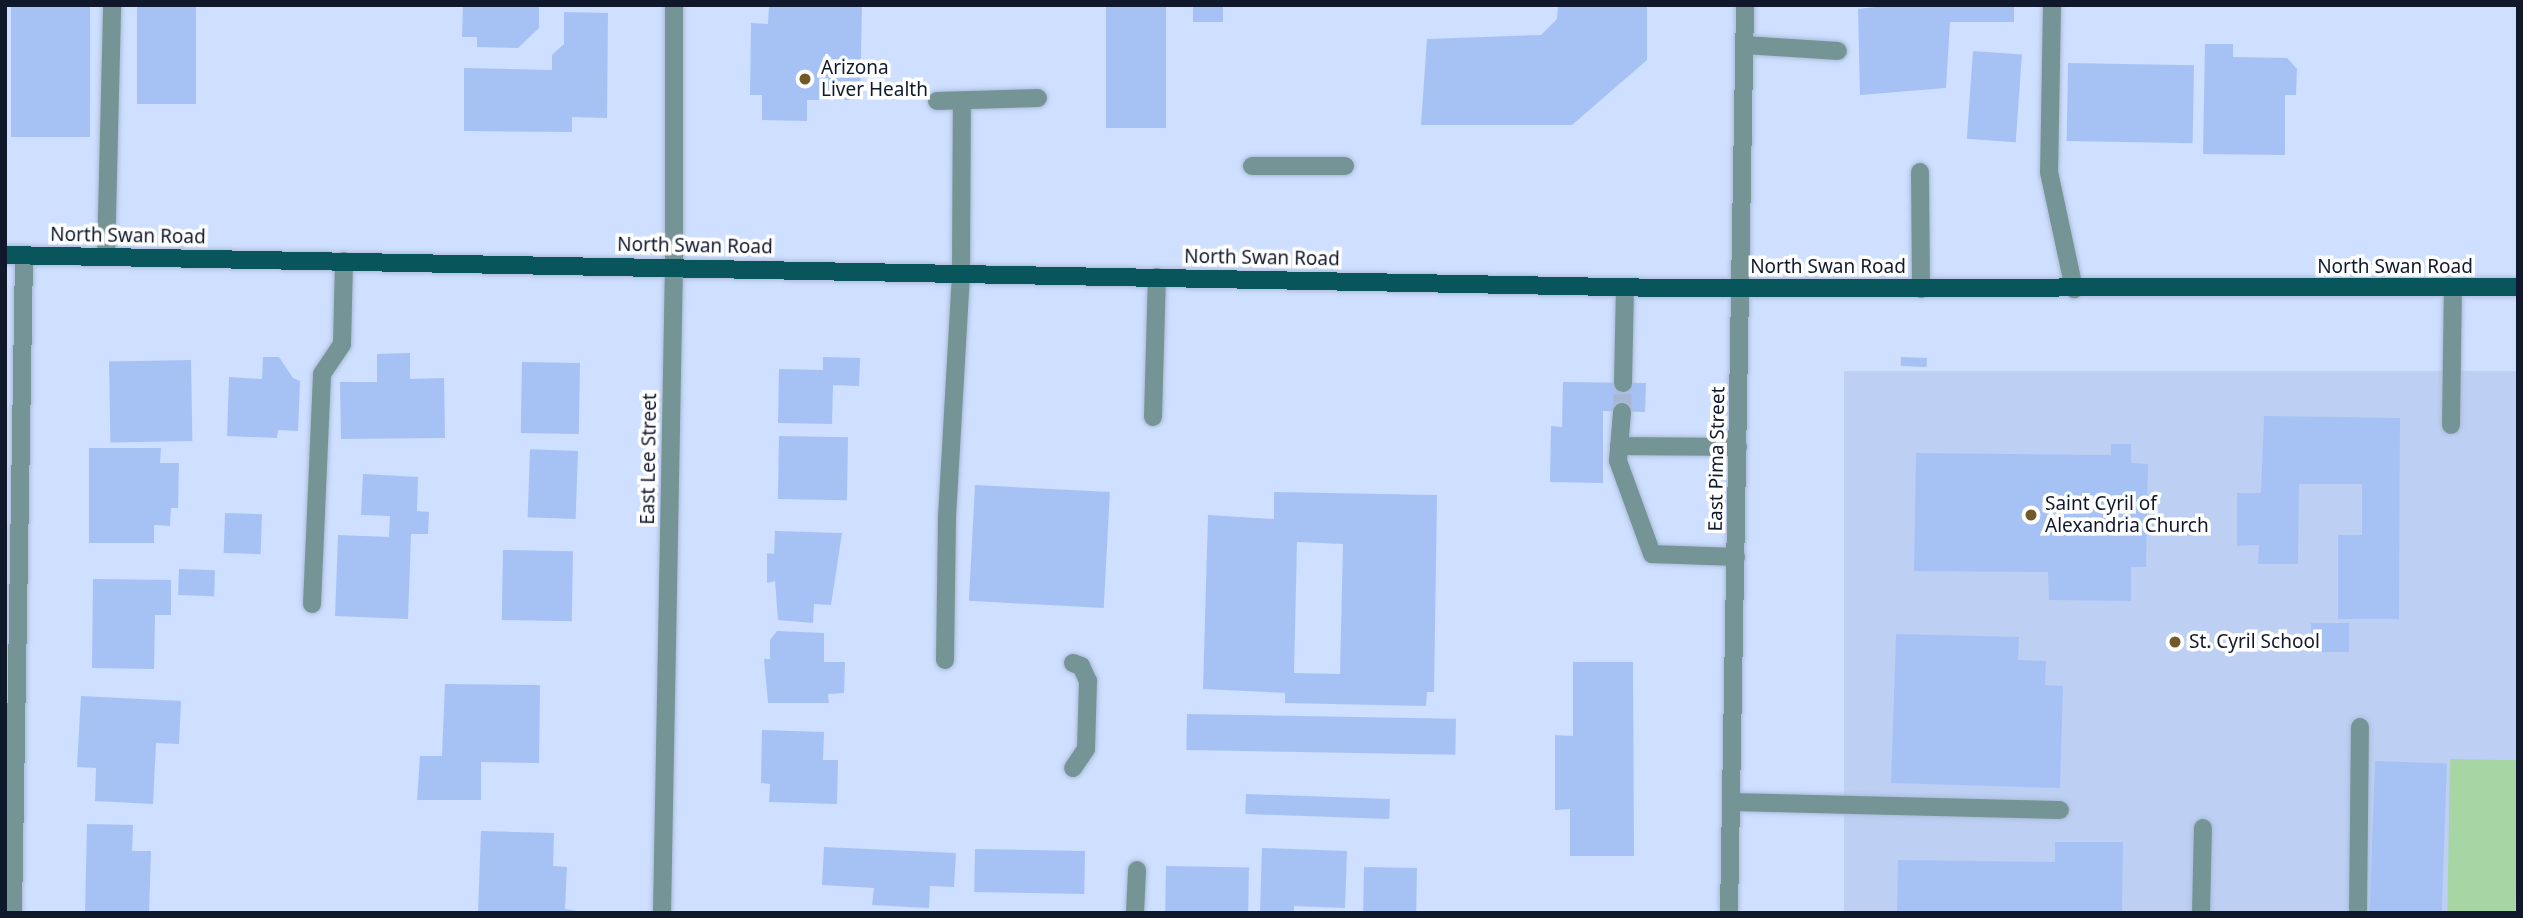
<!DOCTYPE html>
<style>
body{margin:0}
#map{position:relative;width:2523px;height:918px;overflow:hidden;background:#cedfff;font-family:"Noto Sans",sans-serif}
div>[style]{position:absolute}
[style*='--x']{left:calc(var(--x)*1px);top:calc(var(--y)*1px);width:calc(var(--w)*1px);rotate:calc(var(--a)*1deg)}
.built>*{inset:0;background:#bdd0f4;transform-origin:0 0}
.green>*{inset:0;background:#a7d5a3;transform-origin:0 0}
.building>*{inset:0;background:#a6c2f5;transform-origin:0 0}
.minor-tunnel>*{height:18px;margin-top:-9px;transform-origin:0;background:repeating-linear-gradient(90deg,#a8b7d5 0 18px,transparent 0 27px)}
.roads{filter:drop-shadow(0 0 2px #acbbd9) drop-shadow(0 0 2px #acbbd9)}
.minor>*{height:18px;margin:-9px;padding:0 9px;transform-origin:9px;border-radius:9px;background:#749496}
.major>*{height:18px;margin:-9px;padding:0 9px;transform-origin:9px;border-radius:9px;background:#08565b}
.dots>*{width:19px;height:19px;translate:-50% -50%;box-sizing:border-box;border:4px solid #fff;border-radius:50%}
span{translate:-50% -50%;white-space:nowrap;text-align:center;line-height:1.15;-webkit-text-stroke:7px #fff;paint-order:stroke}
.poi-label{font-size:19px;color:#10192c}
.left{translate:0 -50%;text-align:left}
.street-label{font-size:19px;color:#10192c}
.frame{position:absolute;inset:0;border:7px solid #10192c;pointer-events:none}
</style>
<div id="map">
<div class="built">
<div style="left:1844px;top:371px;width:674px;height:543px"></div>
</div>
<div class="green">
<div style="left:2450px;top:759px;width:68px;height:154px;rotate:1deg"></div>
</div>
<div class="building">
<div style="left:11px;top:5px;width:79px;height:132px"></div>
<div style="left:137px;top:5px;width:59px;height:99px"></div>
<div style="clip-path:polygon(463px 5px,539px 5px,539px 28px,518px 48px,477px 47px,477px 37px,462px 37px)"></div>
<div style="clip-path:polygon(769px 5px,862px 5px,860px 100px,807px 100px,807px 121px,762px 120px,762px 95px,750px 95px,751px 23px,768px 24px)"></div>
<div style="left:1106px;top:5px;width:60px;height:123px"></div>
<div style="left:1193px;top:5px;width:30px;height:17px"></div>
<div style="clip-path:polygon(1558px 5px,1647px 5px,1647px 60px,1572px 125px,1421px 125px,1427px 39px,1541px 35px,1557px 19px)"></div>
<div style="clip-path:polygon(1892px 5px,2014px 5px,2014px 22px,1950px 22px,1946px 88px,1860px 95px,1858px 9px)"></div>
<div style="clip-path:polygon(564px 12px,608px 13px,607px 118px,572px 117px,572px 132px,464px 131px,464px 68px,552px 70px,552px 55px,564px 44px)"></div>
<div style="clip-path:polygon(2205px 44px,2233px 44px,2233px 57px,2287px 58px,2297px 69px,2296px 95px,2285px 95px,2285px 155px,2203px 154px)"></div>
<div style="left:1973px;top:51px;width:49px;height:88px;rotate:4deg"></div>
<div style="left:2068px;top:63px;width:126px;height:78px;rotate:1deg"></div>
<div style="clip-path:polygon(410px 353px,410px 379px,444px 378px,445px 438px,341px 439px,340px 382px,377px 382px,377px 354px)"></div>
<div style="clip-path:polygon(263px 357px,279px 357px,293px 378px,300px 381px,298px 431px,278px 430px,277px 438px,227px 436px,229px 377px,262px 379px)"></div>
<div style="clip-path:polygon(823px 357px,860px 358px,859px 386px,833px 385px,832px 424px,778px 423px,779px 369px,823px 370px)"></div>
<div style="left:1901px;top:357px;width:26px;height:9px;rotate:2deg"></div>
<div style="left:191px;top:360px;width:81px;height:82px;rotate:89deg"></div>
<div style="left:522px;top:362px;width:58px;height:71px;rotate:1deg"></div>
<div style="clip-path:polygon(1563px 382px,1646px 383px,1645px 412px,1603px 411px,1603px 483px,1550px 482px,1551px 426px,1562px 427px)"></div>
<div style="clip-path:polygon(2264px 416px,2400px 418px,2399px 619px,2338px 619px,2338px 535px,2362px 535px,2362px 484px,2299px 484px,2298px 564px,2258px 564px,2259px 545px,2237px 546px,2237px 493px,2261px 493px)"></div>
<div style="left:779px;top:436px;width:69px;height:63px;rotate:1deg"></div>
<div style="clip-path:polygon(2111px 444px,2131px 444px,2131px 463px,2148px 464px,2146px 567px,2131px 567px,2131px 601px,2049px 600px,2048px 572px,1914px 571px,1916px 453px,2111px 455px)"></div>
<div style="clip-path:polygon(89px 448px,161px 448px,160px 463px,179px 463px,178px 508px,171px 508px,170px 526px,154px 525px,154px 543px,89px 543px)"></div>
<div style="left:578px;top:451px;width:68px;height:48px;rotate:92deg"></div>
<div style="clip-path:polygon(363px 474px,418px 477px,417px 511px,429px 512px,428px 534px,411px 534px,408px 619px,335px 616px,338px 535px,389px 537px,390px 516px,361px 515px)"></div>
<div style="left:975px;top:485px;width:135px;height:116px;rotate:3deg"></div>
<div style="clip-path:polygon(evenodd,1274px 492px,1437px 495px,1434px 692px,1427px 692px,1426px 706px,1285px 703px,1285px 693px,1203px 689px,1208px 515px,1274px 519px,1274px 492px,1297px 542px,1343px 544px,1340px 674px,1294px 673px,1297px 542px)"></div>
<div style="left:225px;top:513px;width:37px;height:40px;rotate:2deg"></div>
<div style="clip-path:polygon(775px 531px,842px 533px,831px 605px,814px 604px,813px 623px,778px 620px,775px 581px,767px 583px,767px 553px,774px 554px)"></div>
<div style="left:503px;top:550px;width:70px;height:70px;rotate:1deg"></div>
<div style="left:179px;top:569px;width:36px;height:26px;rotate:2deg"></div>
<div style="clip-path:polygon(93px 579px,171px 580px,171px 615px,155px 615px,154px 669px,92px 668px)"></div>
<div style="left:2311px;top:623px;width:38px;height:29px"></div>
<div style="clip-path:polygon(777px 631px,824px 633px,824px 662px,845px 662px,844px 693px,828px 694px,829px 703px,768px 703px,764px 659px,770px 659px,770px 640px)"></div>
<div style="clip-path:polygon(1896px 634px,2019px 637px,2018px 660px,2046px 661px,2045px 685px,2063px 686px,2060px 788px,1891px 783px)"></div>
<div style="clip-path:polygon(1573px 662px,1633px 662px,1634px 856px,1570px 856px,1570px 809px,1555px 810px,1555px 735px,1573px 736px)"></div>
<div style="clip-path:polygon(445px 684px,540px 685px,539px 763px,481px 762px,481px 800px,417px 800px,420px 756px,442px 756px)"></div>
<div style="clip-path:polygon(81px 696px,181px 701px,179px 744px,156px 743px,153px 804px,95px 801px,96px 768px,77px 767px)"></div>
<div style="left:1187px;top:714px;width:269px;height:36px;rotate:1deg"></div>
<div style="clip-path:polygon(762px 730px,824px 732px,823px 760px,838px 760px,837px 804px,769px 802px,770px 784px,761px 783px)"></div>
<div style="left:2375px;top:761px;width:72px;height:152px;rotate:2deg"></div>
<div style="left:1246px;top:794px;width:144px;height:20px;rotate:2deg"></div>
<div style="clip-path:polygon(87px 824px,133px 825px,132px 851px,151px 851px,149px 913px,85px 913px)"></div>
<div style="clip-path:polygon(481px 831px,554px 833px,553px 866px,567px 867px,565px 909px,589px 913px,478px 913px)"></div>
<div style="clip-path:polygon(2055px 842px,2123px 842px,2122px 913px,1897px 913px,1898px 860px,2055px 862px)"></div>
<div style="clip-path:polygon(824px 847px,956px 853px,954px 887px,930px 886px,929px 908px,872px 905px,874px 888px,822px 885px)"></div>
<div style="clip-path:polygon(1262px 848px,1347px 851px,1345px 908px,1294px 906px,1294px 913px,1260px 913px)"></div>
<div style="left:975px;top:849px;width:110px;height:43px;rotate:1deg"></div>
<div style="left:1166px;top:866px;width:83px;height:47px;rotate:1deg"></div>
<div style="left:1364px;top:867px;width:53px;height:46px;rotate:1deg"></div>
</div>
<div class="minor-tunnel">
<div style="--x:1622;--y:412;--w:29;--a:-88"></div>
</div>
<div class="roads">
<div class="minor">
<div style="--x:2052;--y:5;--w:167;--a:91"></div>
<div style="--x:2049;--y:172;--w:120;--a:77.9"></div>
<div style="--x:1745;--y:45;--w:93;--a:3.7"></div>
<div style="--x:937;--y:101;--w:101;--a:-1.7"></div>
<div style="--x:1252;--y:166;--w:93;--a:0"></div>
<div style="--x:1920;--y:172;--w:117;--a:89.5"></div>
<div style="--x:106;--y:257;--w:252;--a:-88.6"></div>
<div style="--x:1623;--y:383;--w:95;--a:-88.8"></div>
<div style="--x:1622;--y:412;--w:49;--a:94.7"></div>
<div style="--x:1618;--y:461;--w:99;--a:69.9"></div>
<div style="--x:1652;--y:554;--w:84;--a:2"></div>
<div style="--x:1153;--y:417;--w:140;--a:-88.4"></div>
<div style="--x:2451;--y:425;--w:137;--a:-89.2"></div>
<div style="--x:1619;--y:446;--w:119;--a:0.5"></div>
<div style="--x:312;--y:604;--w:230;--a:-87.5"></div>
<div style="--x:322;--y:374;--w:36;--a:-56"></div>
<div style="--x:342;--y:344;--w:83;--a:-88.6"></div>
<div style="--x:945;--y:660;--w:143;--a:-89.2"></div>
<div style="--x:947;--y:517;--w:245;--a:-86.7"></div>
<div style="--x:961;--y:272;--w:170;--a:-89.7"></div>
<div style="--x:1073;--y:663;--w:9;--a:21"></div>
<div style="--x:1081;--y:666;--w:17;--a:65"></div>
<div style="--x:1088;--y:681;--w:68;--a:91.7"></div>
<div style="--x:1086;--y:749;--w:23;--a:124"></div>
<div style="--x:1731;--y:802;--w:329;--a:1.4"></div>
<div style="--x:13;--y:913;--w:657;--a:-89.04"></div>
<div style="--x:662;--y:913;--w:647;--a:-88.94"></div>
<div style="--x:674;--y:266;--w:261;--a:-90"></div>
<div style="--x:1135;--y:913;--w:43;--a:-87.3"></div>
<div style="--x:1729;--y:913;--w:908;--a:-88.99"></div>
<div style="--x:2201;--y:913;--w:85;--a:-88.7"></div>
<div style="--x:2358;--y:913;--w:186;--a:-89.4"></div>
</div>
<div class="major">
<div style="--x:5;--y:255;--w:1654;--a:1.14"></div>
<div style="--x:1659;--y:288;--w:859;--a:-0.07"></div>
</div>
</div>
<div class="dots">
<div style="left:805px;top:79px;background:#71592a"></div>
<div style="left:2031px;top:515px;background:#71592a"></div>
<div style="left:2175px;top:642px;background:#71592a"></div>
</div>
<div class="poi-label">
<span class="left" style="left:821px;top:79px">Arizona<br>Liver Health</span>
<span class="left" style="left:2045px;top:515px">Saint Cyril of<br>Alexandria Church</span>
<span class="left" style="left:2189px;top:642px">St. Cyril School</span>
</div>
<div class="street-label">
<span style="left:128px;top:236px;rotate:1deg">North Swan Road</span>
<span style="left:695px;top:246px;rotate:1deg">North Swan Road</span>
<span style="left:1262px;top:258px;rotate:1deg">North Swan Road</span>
<span style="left:1828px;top:267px">North Swan Road</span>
<span style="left:2395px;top:267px">North Swan Road</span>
<span style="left:649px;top:459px;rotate:-89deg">East Lee Street</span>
<span style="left:1717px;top:459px;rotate:-89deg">East Pima Street</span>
</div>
<div class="frame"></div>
</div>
